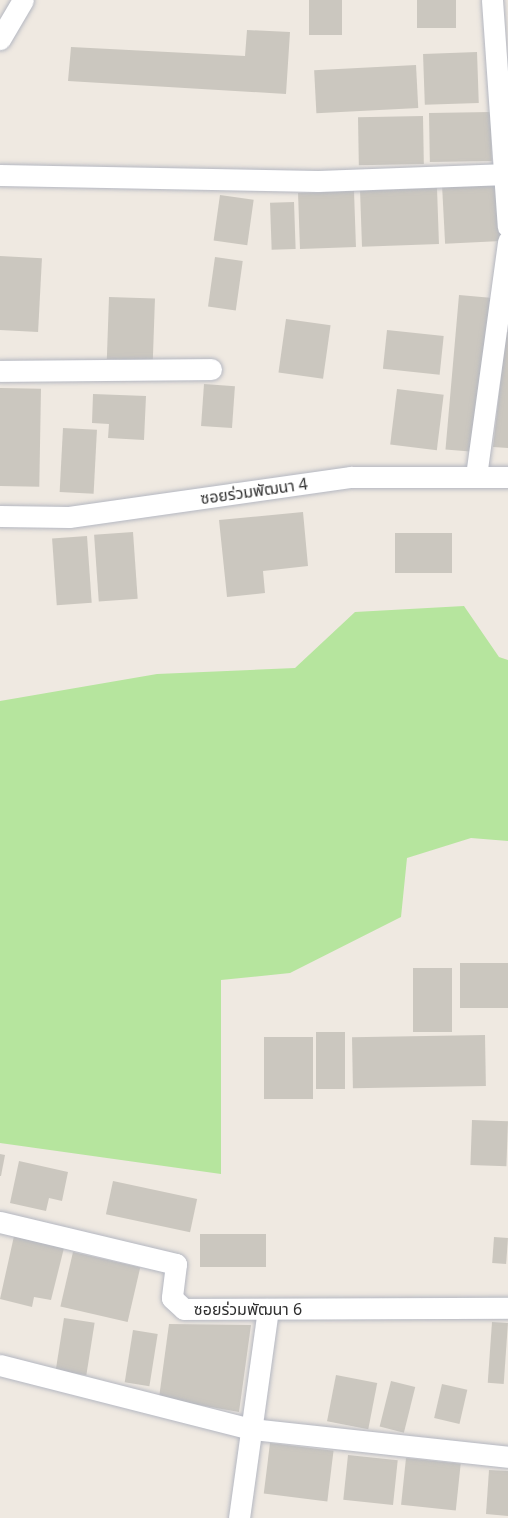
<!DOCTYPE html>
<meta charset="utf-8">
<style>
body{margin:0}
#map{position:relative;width:508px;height:1518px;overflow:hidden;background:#efe9e1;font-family:"Noto Sans","Noto Sans Thai",sans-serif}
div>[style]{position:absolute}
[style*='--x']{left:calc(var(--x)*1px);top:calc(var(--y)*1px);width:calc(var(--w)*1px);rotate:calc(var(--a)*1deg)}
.green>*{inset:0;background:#b6e59e}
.building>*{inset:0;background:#cbc7bf;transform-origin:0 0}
.roads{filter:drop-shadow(0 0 2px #b4b7c1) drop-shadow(0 0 2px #b4b7c1)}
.minor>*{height:21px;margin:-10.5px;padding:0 10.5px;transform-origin:10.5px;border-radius:10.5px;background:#fff}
span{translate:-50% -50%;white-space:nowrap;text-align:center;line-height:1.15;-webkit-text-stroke:5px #fff;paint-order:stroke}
.street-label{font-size:16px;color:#2e2e2e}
</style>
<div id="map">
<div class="green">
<div style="clip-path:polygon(464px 606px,499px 657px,508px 660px,508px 841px,471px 838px,407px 858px,401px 917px,290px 973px,221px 980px,221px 1174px,0 1143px,0 701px,157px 674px,295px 668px,355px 612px)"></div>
</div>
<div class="building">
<div style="left:309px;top:0;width:33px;height:35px"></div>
<div style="left:417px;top:0;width:39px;height:28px"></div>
<div style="clip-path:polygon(247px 30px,290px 32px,286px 94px,68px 81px,71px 47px,245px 56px)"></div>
<div style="left:477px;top:52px;width:51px;height:54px;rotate:88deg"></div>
<div style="left:416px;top:65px;width:43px;height:102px;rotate:87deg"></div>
<div style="left:491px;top:112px;width:49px;height:62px;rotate:89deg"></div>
<div style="left:423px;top:116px;width:48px;height:65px;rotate:89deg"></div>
<div style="left:498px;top:183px;width:58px;height:56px;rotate:87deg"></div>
<div style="left:437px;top:188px;width:56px;height:77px;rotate:88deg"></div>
<div style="left:354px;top:191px;width:56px;height:56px;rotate:88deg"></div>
<div style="left:220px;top:195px;width:34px;height:46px;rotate:8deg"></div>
<div style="left:294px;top:202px;width:47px;height:24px;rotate:88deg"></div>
<div style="left:0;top:256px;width:42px;height:74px;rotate:3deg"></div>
<div style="left:215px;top:257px;width:28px;height:50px;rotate:8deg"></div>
<div style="left:459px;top:295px;width:34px;height:155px;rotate:5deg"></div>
<div style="left:109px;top:297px;width:46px;height:62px;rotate:2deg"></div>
<div style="left:286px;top:319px;width:45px;height:54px;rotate:8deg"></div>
<div style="left:387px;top:330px;width:57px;height:39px;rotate:6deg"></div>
<div style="clip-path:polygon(506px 332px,508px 332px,508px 448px,493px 447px)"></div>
<div style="left:204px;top:384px;width:31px;height:42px;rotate:4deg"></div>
<div style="left:0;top:388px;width:41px;height:98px;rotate:1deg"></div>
<div style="left:397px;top:389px;width:47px;height:56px;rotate:7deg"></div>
<div style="clip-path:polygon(93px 394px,146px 396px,144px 440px,108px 438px,109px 424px,92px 423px)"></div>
<div style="left:63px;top:428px;width:34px;height:64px;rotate:3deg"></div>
<div style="clip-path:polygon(303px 512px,308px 566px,263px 571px,265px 593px,227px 597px,219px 520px)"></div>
<div style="left:133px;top:532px;width:67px;height:39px;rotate:86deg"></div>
<div style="left:395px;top:533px;width:57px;height:40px"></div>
<div style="left:87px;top:536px;width:67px;height:35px;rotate:86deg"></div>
<div style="left:508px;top:963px;width:45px;height:48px;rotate:90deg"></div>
<div style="left:413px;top:968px;width:39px;height:64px"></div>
<div style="left:316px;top:1032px;width:29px;height:57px"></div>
<div style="left:485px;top:1035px;width:51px;height:133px;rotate:89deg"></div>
<div style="left:264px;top:1037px;width:49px;height:62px"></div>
<div style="left:472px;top:1120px;width:36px;height:45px;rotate:2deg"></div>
<div style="clip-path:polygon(0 1154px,5px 1155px,1px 1176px,0 1176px)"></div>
<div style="clip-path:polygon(19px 1161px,68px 1172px,62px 1201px,49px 1198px,46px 1211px,10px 1203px)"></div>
<div style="left:113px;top:1181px;width:86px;height:34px;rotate:12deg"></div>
<div style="left:200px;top:1234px;width:66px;height:33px"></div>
<div style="clip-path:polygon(14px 1236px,64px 1248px,51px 1300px,34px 1297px,32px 1307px,0 1299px)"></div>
<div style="left:494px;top:1237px;width:14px;height:26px;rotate:4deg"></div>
<div style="left:73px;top:1252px;width:69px;height:56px;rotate:13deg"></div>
<div style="left:64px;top:1318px;width:31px;height:53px;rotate:9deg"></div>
<div style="left:492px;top:1322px;width:16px;height:61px;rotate:4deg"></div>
<div style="clip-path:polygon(169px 1324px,251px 1325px,239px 1412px,159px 1398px)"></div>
<div style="left:133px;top:1330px;width:25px;height:53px;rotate:9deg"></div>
<div style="left:336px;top:1375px;width:42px;height:47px;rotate:11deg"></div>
<div style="left:391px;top:1381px;width:25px;height:47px;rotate:14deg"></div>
<div style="left:442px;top:1384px;width:26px;height:35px;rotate:13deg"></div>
<div style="left:270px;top:1443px;width:64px;height:51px;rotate:7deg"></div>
<div style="left:348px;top:1455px;width:50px;height:45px;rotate:6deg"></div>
<div style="left:406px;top:1458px;width:55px;height:47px;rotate:6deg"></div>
<div style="clip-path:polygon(489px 1470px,508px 1471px,508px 1516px,486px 1514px)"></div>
</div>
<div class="roads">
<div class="minor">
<div style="--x:492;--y:0;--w:227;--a:86"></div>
<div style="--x:0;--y:39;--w:45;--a:-59.5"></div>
<div style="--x:0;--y:175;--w:318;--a:1.1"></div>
<div style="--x:318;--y:181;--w:187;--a:-2.1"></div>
<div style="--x:0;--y:371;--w:211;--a:-0.5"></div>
<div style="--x:476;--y:476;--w:237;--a:-82.2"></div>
<div style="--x:0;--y:516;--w:69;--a:0.8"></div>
<div style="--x:69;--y:517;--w:285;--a:-8.1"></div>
<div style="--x:351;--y:477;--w:157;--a:0"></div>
<div style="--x:0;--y:1222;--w:181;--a:13.4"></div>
<div style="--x:176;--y:1264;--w:34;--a:97"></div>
<div style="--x:172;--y:1298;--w:16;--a:43"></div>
<div style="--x:184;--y:1309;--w:324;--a:-0.2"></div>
<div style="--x:0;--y:1365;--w:260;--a:14.3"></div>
<div style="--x:252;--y:1429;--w:258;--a:6.2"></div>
<div style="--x:239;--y:1518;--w:211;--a:-82.1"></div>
</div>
</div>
<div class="street-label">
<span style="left:254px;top:491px;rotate:-8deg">ซอยร่วมพัฒนา 4</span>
<span style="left:248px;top:1309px">ซอยร่วมพัฒนา 6</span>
</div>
</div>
